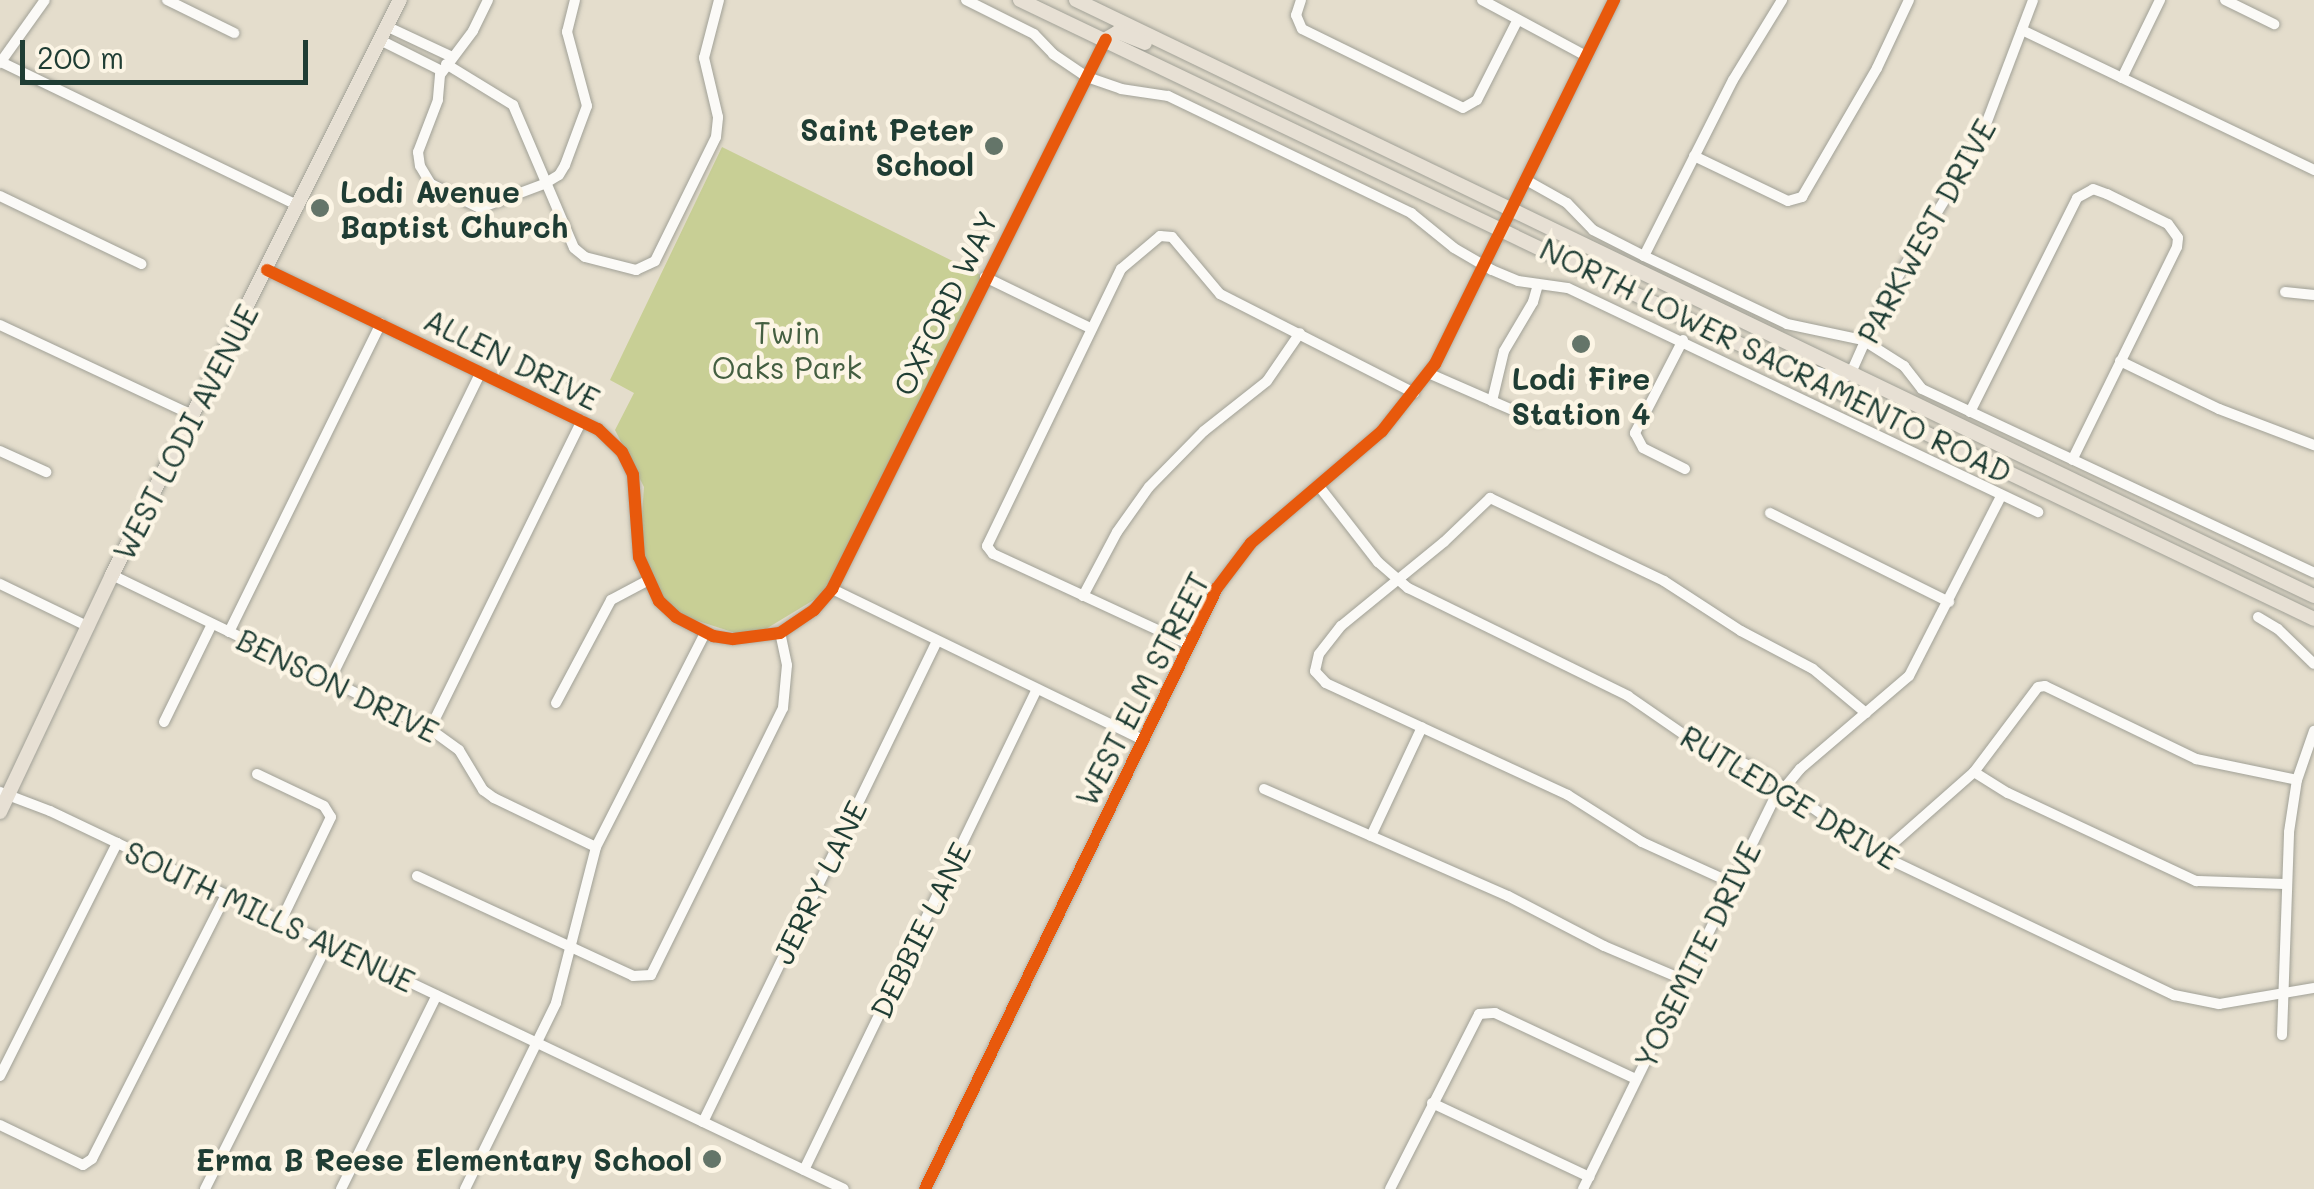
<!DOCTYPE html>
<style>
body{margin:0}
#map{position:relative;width:2314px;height:1189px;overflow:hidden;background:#e4ddcc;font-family:Mali,sans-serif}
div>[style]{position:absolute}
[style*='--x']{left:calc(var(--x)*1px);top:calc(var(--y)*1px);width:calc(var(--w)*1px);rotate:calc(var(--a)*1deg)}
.green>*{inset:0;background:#c8cf95}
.roads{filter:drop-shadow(0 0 2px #a1a197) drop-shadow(0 0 2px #a1a197)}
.minor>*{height:10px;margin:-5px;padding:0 5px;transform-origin:5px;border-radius:5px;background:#fbfaf7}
.major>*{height:14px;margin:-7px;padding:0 7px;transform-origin:7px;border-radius:7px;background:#e7e0d4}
.cycleway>*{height:12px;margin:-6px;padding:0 6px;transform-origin:6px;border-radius:6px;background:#e8590c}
.dots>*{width:28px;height:28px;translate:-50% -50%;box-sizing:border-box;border:5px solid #fcf5e5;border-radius:50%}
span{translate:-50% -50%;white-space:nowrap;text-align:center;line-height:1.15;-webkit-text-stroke:9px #fcf5e5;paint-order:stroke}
.poi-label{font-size:30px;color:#1f3d34;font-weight:700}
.right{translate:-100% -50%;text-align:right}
.left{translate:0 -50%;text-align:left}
.street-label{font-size:30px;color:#1f3d34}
.park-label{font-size:30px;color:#445f41}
.scale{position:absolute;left:20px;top:40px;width:288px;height:45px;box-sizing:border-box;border:5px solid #1f3d34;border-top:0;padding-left:12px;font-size:30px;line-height:35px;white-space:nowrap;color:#1f3d34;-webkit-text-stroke:8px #fcf5e5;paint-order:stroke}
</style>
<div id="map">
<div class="green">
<div style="clip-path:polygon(722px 147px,985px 277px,832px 589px,751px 638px,670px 612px,639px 557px,644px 487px,615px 430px,634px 393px,610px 380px)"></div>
</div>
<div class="roads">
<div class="minor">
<div style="--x:167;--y:0;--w:75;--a:26.2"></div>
<div style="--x:488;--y:0;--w:34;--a:116"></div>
<div style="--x:473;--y:31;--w:55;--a:126.9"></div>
<div style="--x:440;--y:75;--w:25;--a:95"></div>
<div style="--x:438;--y:100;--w:56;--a:111"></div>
<div style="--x:418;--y:152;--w:14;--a:82"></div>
<div style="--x:420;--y:166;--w:21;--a:59"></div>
<div style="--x:431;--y:184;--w:55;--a:26.1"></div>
<div style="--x:480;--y:208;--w:68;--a:-20.6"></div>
<div style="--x:544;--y:184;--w:17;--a:-31"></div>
<div style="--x:559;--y:175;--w:12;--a:-59"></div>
<div style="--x:565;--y:165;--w:63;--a:-69.6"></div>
<div style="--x:587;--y:106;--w:77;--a:-105.1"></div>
<div style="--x:567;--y:32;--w:33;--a:-76"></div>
<div style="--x:966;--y:0;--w:76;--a:26.6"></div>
<div style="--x:1034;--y:34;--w:28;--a:46"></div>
<div style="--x:1053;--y:54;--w:41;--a:34.1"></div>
<div style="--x:1087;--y:77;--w:36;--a:19"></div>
<div style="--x:1121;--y:89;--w:48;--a:8.5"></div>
<div style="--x:1168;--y:96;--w:270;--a:25.7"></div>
<div style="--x:1411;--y:213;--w:55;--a:39.1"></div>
<div style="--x:1454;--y:248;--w:44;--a:30.1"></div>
<div style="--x:1492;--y:270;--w:28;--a:23"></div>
<div style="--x:1518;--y:281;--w:50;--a:8"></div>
<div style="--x:1568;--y:288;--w:521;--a:25.48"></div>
<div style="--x:1301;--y:0;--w:16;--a:108"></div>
<div style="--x:1296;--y:15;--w:15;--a:67"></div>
<div style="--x:1302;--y:29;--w:179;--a:26.1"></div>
<div style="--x:1463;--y:108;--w:16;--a:-30"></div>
<div style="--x:1477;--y:100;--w:89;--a:-63.1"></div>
<div style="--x:1482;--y:0;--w:118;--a:28.3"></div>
<div style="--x:2225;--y:0;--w:55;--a:26.1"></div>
<div style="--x:386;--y:26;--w:71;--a:25.1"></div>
<div style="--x:2022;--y:30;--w:324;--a:25.6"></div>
<div style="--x:380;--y:40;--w:69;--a:26.6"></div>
<div style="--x:1;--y:62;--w:331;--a:25.8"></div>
<div style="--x:0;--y:63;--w:77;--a:-54.5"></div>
<div style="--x:446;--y:64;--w:79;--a:31.5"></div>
<div style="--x:513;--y:105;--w:155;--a:66.9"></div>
<div style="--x:574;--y:248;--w:14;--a:39"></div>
<div style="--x:585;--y:257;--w:53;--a:14.3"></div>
<div style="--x:636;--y:270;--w:21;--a:-25"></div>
<div style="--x:655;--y:261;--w:138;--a:-63.8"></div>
<div style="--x:716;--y:137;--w:20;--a:-84"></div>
<div style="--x:718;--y:117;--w:61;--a:-103.3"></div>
<div style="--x:704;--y:58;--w:60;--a:-75.5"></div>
<div style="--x:2122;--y:78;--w:87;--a:-64"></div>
<div style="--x:1694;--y:156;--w:104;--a:25.6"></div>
<div style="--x:1788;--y:201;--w:15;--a:-16"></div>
<div style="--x:1802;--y:197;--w:149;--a:-59.8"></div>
<div style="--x:1877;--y:68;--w:75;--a:-64.8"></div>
<div style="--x:1526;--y:180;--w:47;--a:29.3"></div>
<div style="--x:1567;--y:203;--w:37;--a:46"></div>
<div style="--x:1593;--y:230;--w:57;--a:27"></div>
<div style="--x:1644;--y:256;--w:158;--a:25.4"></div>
<div style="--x:1787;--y:324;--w:78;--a:11.9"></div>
<div style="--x:1863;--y:340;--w:49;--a:32.4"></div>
<div style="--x:1904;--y:366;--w:29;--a:52"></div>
<div style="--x:1922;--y:389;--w:433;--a:25.1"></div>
<div style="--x:0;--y:196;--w:157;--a:25.7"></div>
<div style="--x:1644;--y:256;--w:197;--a:-63.2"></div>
<div style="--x:1733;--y:80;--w:94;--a:-58.5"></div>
<div style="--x:267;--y:270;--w:367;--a:25.7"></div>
<div style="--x:598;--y:429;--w:33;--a:44"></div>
<div style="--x:622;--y:452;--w:25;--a:64"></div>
<div style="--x:633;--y:475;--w:82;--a:85.8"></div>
<div style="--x:639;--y:557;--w:48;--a:65.6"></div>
<div style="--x:659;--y:601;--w:23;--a:43"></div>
<div style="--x:676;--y:617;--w:42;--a:27.2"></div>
<div style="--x:713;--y:636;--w:20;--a:9"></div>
<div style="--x:733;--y:639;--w:47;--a:-7.3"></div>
<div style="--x:780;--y:633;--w:41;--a:-34.1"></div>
<div style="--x:814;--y:610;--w:28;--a:-49"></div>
<div style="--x:832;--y:589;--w:614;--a:-63.52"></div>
<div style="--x:985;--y:277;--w:117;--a:25.9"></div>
<div style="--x:2285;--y:292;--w:29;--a:6"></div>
<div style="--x:0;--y:325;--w:214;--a:25.1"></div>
<div style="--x:1683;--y:340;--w:105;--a:117.3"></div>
<div style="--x:1635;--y:433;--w:17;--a:62"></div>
<div style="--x:1643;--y:448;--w:47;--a:26.6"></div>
<div style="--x:2120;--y:361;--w:110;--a:25.9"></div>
<div style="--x:2219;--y:409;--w:102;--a:20.8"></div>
<div style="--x:1788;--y:362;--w:54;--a:18.4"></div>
<div style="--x:1839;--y:379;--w:12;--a:-20"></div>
<div style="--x:1850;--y:375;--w:79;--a:-66"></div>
<div style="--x:1882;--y:303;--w:185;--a:-58.7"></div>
<div style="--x:1978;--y:145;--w:155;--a:-69.2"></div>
<div style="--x:1428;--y:373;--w:70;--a:23.6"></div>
<div style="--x:1970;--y:412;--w:239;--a:-63.4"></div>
<div style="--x:2077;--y:198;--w:18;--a:-29"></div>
<div style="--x:2093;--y:189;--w:15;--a:20"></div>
<div style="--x:2107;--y:194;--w:68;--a:26.2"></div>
<div style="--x:2168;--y:224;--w:17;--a:54"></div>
<div style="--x:2178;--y:238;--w:9;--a:96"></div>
<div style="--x:2177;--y:247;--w:237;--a:116.2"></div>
<div style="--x:1538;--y:421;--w:50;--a:-156.5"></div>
<div style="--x:1492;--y:401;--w:51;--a:-76.5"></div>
<div style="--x:1504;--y:351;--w:57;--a:-59.4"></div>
<div style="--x:1533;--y:302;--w:18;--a:-74"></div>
<div style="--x:0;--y:451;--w:51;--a:24.5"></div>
<div style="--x:1318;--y:485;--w:98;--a:52.1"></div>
<div style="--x:1378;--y:562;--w:40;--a:41"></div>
<div style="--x:1408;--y:588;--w:245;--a:26.1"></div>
<div style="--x:1628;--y:696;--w:70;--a:34.6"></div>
<div style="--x:1686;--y:736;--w:82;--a:25.3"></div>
<div style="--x:1760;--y:771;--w:146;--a:35"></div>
<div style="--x:1880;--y:855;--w:326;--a:25.5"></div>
<div style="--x:2174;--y:995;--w:46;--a:11.3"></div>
<div style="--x:2219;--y:1004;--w:96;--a:-9.6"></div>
<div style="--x:1770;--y:513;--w:200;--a:26.4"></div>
<div style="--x:112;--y:575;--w:353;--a:25.8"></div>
<div style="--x:430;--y:729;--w:36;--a:36"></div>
<div style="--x:459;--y:750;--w:47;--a:59"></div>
<div style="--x:483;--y:790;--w:14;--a:36"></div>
<div style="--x:494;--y:798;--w:113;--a:25.7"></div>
<div style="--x:0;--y:584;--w:99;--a:25.8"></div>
<div style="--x:832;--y:589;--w:346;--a:25.9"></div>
<div style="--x:1083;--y:596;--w:72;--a:-62"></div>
<div style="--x:1117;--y:532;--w:55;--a:-54.6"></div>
<div style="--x:1149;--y:487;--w:78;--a:-45.5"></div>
<div style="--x:1204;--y:431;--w:80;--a:-38.4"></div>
<div style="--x:1267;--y:381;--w:58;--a:-55.5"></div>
<div style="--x:2258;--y:617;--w:23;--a:31"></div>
<div style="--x:2278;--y:629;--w:50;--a:44.2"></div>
<div style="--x:229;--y:632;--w:344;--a:-63.8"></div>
<div style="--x:1188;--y:644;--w:215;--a:-155.2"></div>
<div style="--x:993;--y:554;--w:10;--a:-127"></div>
<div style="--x:987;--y:546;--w:308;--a:-64.2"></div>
<div style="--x:1121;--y:269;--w:51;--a:-40.2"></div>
<div style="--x:1160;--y:236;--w:12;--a:5"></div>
<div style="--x:1172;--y:237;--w:75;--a:49.9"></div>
<div style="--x:1220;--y:294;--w:218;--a:27"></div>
<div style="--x:330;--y:680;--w:343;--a:-63.9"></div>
<div style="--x:556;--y:703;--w:117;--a:-61.9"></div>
<div style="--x:611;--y:600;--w:40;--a:-28"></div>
<div style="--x:164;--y:722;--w:109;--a:-63.9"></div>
<div style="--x:430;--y:729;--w:344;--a:-63.8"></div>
<div style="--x:1974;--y:772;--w:40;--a:32"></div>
<div style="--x:2008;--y:793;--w:208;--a:25.1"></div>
<div style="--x:2196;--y:881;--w:91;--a:1.9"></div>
<div style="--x:257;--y:774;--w:74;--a:25.5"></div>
<div style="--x:324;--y:806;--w:13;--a:58"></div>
<div style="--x:331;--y:817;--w:115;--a:115.7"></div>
<div style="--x:1264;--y:789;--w:266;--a:23.7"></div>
<div style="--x:1508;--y:896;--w:108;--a:27.5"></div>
<div style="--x:1604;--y:946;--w:87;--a:23"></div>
<div style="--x:0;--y:792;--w:53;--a:20.8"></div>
<div style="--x:50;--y:811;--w:879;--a:25.46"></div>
<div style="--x:1371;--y:836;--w:120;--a:-64.9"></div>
<div style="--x:1880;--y:855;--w:125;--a:-41.4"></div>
<div style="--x:1974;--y:772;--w:106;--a:-53"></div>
<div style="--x:2038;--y:687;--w:7;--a:-8"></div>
<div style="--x:2045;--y:686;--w:168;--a:25.8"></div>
<div style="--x:2196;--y:759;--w:103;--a:11.7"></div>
<div style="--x:417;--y:876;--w:238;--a:24.8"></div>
<div style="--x:633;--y:976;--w:18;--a:-3"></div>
<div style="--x:651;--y:975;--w:298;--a:-63.7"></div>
<div style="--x:783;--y:708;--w:43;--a:-84.7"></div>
<div style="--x:787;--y:665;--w:33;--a:-102"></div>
<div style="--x:1732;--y:883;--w:99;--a:-155.5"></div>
<div style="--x:1642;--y:842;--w:88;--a:-147.6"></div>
<div style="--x:1568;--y:795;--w:267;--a:-155.2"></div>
<div style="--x:1326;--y:683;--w:16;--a:-133"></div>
<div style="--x:1315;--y:671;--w:17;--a:-77"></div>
<div style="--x:1319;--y:654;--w:36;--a:-52"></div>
<div style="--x:1341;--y:626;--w:133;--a:-39.2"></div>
<div style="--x:1444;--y:542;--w:64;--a:-43.7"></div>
<div style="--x:1490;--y:498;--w:193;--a:25.5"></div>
<div style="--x:1664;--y:581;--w:92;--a:33"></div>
<div style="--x:1741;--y:631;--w:81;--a:27.8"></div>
<div style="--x:1813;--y:669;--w:69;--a:39.7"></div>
<div style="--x:2282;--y:1035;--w:203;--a:-88"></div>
<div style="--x:2289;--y:832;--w:53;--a:-81.3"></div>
<div style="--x:2297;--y:780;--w:52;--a:-70.9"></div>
<div style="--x:0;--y:1076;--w:261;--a:-63.3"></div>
<div style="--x:1432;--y:1103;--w:174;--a:25.2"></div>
<div style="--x:703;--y:1122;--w:533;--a:-64.06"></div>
<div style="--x:0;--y:1125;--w:92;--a:25.7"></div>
<div style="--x:83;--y:1165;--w:11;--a:-34"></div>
<div style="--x:92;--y:1159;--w:296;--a:-63.1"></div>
<div style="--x:804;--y:1170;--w:532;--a:-64.16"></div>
<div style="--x:205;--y:1189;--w:275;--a:-63.4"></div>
<div style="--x:341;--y:1189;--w:216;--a:-63.7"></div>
<div style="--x:465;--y:1189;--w:207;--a:-63.9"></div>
<div style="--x:556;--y:1003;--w:161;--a:-75.6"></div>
<div style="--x:596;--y:847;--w:240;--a:-63"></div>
<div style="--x:925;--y:1189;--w:668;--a:-64.09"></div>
<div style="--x:1217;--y:588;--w:56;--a:-52.9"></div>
<div style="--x:1251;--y:543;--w:172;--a:-40.5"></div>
<div style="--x:1382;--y:431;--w:85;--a:-51.7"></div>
<div style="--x:1435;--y:364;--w:406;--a:-63.8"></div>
<div style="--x:1390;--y:1189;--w:196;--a:-63"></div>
<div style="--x:1479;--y:1014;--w:16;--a:-4"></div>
<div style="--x:1495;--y:1013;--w:156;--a:25.1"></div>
<div style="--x:1583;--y:1189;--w:431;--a:-63.9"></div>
<div style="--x:1773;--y:802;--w:43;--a:-50.7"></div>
<div style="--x:1800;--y:769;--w:143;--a:-40.5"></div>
<div style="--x:1909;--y:676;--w:202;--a:-62.9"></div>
</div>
<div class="major">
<div style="--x:1020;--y:0;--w:1434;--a:25.56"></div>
<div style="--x:1076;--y:0;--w:1374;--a:25.71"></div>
<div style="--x:1106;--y:39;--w:14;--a:-30"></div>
<div style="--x:1118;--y:32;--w:29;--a:22"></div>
<div style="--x:0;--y:812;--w:262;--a:-64.7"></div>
<div style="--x:112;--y:575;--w:643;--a:-63.4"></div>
</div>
</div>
<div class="cycleway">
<div style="--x:267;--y:270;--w:367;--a:25.7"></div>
<div style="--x:598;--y:429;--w:33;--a:44"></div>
<div style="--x:622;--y:452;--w:25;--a:64"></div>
<div style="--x:633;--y:475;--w:82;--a:85.8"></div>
<div style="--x:639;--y:557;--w:48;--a:65.6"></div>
<div style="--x:659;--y:601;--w:23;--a:43"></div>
<div style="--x:676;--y:617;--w:42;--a:27.2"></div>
<div style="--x:713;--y:636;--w:20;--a:9"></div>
<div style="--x:733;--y:639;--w:47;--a:-7.3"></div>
<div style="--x:780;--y:633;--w:41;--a:-34.1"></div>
<div style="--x:814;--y:610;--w:28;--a:-49"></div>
<div style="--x:832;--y:589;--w:614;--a:-63.52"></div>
<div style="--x:925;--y:1189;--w:668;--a:-64.09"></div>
<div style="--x:1217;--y:588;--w:56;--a:-52.9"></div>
<div style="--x:1251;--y:543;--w:172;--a:-40.5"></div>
<div style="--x:1382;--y:431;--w:85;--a:-51.7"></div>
<div style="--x:1435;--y:364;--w:406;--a:-63.8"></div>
</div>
<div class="dots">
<div style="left:994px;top:146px;background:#647569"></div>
<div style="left:320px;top:208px;background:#647569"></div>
<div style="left:1581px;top:344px;background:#647569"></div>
<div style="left:712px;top:1159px;background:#647569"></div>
</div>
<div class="poi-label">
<span class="right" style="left:974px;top:146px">Saint Peter<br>School</span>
<span class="left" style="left:340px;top:208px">Lodi Avenue<br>Baptist Church</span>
<span style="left:1581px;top:395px">Lodi Fire<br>Station 4</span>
<span class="right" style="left:692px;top:1159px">Erma B Reese Elementary School</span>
</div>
<div class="street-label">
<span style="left:1926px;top:231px;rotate:-61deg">PARKWEST DRIVE</span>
<span style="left:945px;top:303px;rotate:-64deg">OXFORD WAY</span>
<span style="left:512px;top:359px;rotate:26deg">ALLEN DRIVE</span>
<span style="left:1776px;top:360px;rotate:26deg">NORTH LOWER SACRAMENTO ROAD</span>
<span style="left:185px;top:432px;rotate:-63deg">WEST LODI AVENUE</span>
<span style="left:338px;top:685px;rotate:26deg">BENSON DRIVE</span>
<span style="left:1142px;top:689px;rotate:-63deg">WEST ELM STREET</span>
<span style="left:1790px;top:797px;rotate:31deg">RUTLEDGE DRIVE</span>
<span style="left:819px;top:882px;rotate:-64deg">JERRY LANE</span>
<span style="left:270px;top:916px;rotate:25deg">SOUTH MILLS AVENUE</span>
<span style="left:920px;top:930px;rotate:-64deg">DEBBIE LANE</span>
<span style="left:1697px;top:955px;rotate:-64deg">YOSEMITE DRIVE</span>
</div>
<div class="park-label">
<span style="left:787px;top:349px">Twin<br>Oaks Park</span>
</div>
<div class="scale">200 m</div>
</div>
